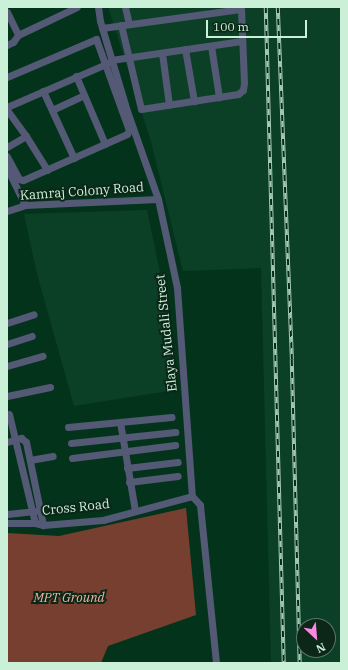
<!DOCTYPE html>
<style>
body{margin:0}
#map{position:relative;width:348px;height:670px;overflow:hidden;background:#04331c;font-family:"IBM Plex Serif",serif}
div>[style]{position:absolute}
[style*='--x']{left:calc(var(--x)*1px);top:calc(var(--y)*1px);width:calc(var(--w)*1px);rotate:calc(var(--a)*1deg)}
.built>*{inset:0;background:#0b4026}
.green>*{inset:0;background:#773f30}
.street>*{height:7px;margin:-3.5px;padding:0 3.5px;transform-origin:3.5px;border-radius:3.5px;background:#545975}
.rail>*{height:3.5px;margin-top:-1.75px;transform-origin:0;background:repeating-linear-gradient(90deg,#0c2617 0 6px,#a1cab1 0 12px);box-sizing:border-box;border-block:1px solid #a1cab1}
span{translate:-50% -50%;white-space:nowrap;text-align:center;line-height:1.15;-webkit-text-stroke:4px #0c2617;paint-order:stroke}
.street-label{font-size:13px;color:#caf1d7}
.park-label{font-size:13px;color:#f3b5a3;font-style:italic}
.frame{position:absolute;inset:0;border:8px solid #caf1d7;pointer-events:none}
.north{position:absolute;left:296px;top:618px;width:40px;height:40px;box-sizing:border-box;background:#0c2617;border:1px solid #587764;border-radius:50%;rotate:154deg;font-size:11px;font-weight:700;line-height:16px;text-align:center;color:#caf1d7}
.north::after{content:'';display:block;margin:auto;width:14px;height:18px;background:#fd86e2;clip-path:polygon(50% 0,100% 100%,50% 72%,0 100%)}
.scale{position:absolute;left:206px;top:20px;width:101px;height:18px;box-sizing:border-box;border:2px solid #caf1d7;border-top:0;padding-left:5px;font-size:12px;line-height:14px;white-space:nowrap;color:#caf1d7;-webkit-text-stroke:3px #0c2617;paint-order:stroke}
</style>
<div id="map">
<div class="built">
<div style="clip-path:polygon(evenodd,108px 7px,341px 7px,341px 663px,271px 663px,261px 268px,183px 271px,150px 138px,108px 7px,304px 626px,328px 626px,328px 650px,304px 650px,304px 626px)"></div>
<div style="clip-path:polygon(147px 210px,166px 301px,174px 390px,74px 406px,36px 270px,24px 214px)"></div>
</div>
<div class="green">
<div style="clip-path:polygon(186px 508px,196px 615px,108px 646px,101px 663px,7px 663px,7px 533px,59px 536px)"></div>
</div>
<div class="street">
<div style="--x:98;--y:7;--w:14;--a:82"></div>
<div style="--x:100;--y:21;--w:94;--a:73.3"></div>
<div style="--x:127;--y:111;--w:93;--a:70.6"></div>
<div style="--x:158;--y:199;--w:91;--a:77.9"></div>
<div style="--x:177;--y:288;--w:209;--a:85.9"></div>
<div style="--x:192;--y:496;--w:12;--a:48"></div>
<div style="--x:200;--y:505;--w:159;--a:84.2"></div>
<div style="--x:125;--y:7;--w:17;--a:77"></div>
<div style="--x:7;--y:12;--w:25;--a:64"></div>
<div style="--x:18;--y:35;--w:65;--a:-25.4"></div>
<div style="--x:121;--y:25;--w:86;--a:76.6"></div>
<div style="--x:141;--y:109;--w:98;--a:-8.8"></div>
<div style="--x:238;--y:94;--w:6;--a:-39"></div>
<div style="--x:243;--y:90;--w:7;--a:-82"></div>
<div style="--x:244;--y:83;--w:76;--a:-92.3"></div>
<div style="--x:102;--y:28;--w:140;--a:-7.8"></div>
<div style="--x:7;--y:45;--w:7;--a:-27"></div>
<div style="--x:13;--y:42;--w:9;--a:-54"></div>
<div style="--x:211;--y:46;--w:52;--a:81.1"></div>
<div style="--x:185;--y:49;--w:53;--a:80.2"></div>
<div style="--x:162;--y:53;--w:52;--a:82.3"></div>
<div style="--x:111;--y:60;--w:132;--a:-8.3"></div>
<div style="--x:76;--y:76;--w:74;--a:66.9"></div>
<div style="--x:7;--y:77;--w:97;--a:-23.1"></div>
<div style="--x:96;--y:39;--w:97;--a:70.1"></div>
<div style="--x:129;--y:130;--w:4;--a:117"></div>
<div style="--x:127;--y:134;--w:114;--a:156.1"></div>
<div style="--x:23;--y:180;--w:4;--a:-166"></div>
<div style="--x:19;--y:179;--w:26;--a:-118"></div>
<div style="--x:43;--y:91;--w:74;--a:65.2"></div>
<div style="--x:7;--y:107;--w:110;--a:-23.5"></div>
<div style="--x:7;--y:110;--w:32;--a:54"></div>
<div style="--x:26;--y:136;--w:40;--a:58"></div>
<div style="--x:52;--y:110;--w:35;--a:-25"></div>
<div style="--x:7;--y:147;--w:22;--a:-30"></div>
<div style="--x:7;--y:168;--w:41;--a:64.1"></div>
<div style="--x:7;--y:211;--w:19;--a:-18"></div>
<div style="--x:25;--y:205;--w:133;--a:-2.6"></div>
<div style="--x:7;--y:323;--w:28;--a:-18"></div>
<div style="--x:7;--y:344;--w:26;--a:-18"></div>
<div style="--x:7;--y:366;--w:37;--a:-16"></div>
<div style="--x:7;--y:396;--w:44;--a:-11.8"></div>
<div style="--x:9;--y:414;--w:112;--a:76.6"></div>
<div style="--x:120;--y:422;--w:90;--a:80.4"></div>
<div style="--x:68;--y:427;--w:104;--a:-5.5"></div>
<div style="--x:7;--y:442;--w:15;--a:-16"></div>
<div style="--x:21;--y:438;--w:6;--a:39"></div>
<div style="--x:26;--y:442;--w:85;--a:78.4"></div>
<div style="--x:71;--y:443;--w:105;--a:-6"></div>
<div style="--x:72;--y:458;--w:104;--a:-7.2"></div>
<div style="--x:30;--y:460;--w:23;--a:-10"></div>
<div style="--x:127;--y:468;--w:51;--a:-6.7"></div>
<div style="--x:129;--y:482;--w:49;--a:-7"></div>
<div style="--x:7;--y:514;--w:30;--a:-6"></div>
<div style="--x:7;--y:523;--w:28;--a:0"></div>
<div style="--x:35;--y:523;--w:8;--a:14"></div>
<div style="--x:43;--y:525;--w:60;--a:-4.8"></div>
<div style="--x:103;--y:520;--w:92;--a:-15.1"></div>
</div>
<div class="rail">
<div style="--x:266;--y:7;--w:656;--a:88.43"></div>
<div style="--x:278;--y:7;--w:353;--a:87.7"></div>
<div style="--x:292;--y:360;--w:303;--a:88.5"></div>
</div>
<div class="street-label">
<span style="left:82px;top:192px;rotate:-4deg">Kamraj Colony Road</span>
<span style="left:167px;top:333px;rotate:-96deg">Elaya Mudali Street</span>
<span style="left:76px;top:508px;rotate:-6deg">Cross Road</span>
</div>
<div class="park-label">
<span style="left:69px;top:598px">MPT Ground</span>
</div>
<div class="frame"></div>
<div class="north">N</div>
<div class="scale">100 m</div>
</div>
